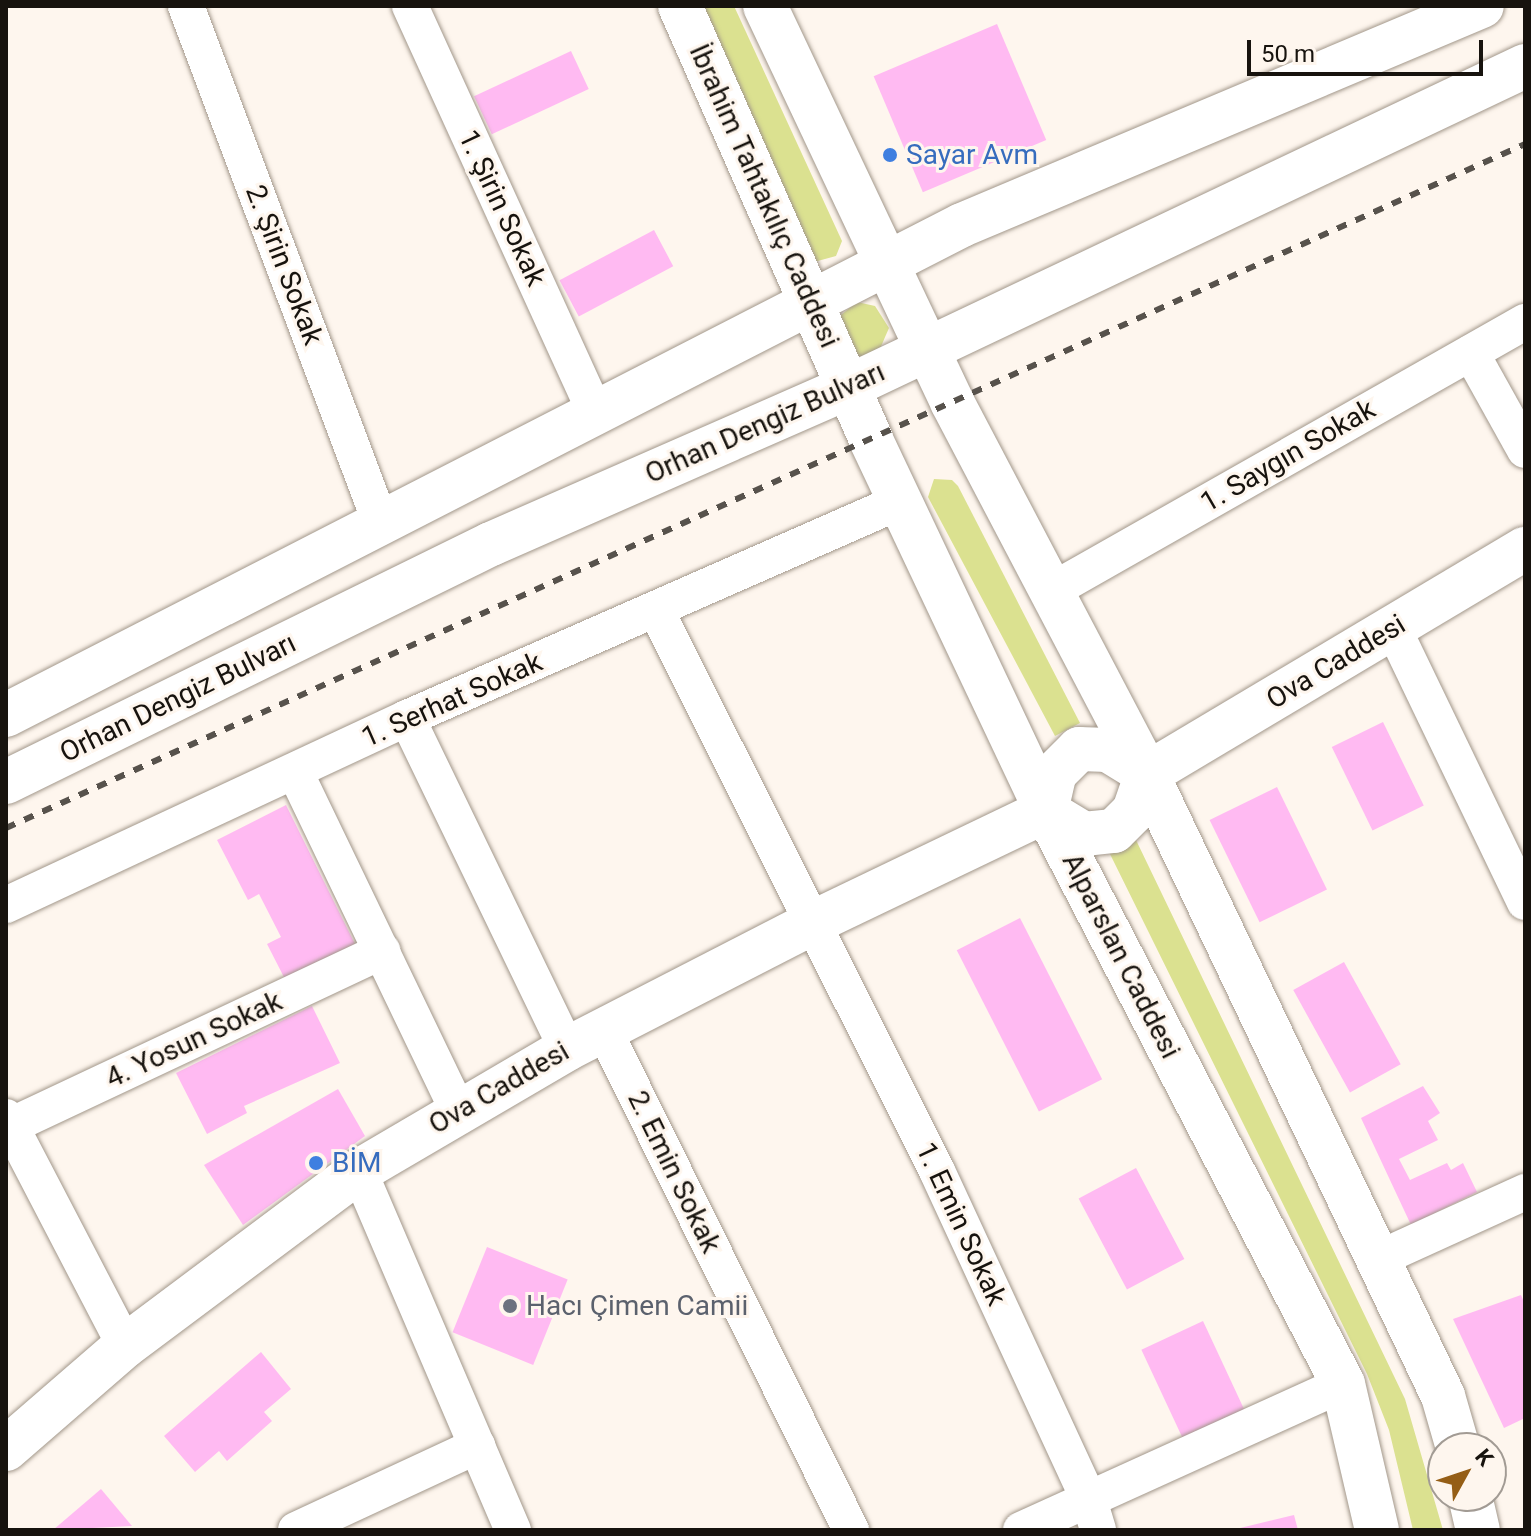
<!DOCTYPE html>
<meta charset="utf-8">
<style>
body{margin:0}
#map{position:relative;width:1531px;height:1536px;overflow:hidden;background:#fef6ee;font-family:Roboto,sans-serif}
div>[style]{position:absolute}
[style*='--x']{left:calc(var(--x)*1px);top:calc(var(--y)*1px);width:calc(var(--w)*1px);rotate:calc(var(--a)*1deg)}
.green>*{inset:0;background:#dbe190}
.building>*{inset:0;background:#ffbaf2;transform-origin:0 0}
.roads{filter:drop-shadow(0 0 2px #a2978a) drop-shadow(0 0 2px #a2978a)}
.street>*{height:36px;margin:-18px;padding:0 18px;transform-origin:18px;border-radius:18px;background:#fff}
.secondary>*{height:44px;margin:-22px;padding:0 22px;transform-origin:22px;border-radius:22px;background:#fff}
.primary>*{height:44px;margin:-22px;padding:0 22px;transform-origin:22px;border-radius:22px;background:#fff}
.rail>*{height:6px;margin-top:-3px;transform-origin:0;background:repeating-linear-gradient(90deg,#57524c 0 10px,transparent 0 20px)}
.dots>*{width:22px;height:22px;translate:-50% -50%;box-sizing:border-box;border:4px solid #fef6ee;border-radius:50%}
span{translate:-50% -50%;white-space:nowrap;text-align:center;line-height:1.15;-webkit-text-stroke:6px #fef6ee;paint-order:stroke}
.shop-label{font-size:28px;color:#366cbe}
.left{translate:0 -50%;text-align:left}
.street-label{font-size:28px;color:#17130e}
.worship-label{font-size:28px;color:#5b616d}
.frame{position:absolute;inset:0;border:8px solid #17130e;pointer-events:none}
.north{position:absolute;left:1427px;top:1432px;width:80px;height:80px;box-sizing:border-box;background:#fef6ee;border:2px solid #a29b94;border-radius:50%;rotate:50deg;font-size:22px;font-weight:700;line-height:32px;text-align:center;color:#17130e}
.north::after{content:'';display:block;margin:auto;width:28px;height:36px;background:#955e16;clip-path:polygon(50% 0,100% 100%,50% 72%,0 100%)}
.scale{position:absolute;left:1247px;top:40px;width:236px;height:36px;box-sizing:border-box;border:4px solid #17130e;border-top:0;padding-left:10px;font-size:24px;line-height:28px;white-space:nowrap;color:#17130e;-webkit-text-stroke:6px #fef6ee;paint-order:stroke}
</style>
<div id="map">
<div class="green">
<div style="clip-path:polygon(699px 6px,734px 6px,842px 241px,836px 256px,814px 262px)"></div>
<div style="clip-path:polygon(857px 302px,875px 306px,889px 328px,879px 351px,863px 357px,855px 356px,836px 319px)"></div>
<div style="clip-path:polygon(934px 479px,952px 480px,958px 486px,1080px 723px,1055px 736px,928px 497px)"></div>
<div style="clip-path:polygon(1136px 840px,1405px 1399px,1443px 1530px,1413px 1530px,1389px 1430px,1367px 1374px,1109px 852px)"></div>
</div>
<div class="building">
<div style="left:997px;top:24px;width:126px;height:134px;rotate:67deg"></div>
<div style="left:571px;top:51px;width:42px;height:107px;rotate:65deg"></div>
<div style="left:654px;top:230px;width:41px;height:107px;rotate:62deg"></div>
<div style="left:1383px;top:722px;width:93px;height:57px;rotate:64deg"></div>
<div style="left:1277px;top:787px;width:114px;height:75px;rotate:64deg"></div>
<div style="clip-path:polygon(286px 805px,359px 952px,289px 987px,267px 944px,281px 937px,259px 894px,248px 900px,217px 840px)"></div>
<div style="left:1020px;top:918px;width:181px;height:71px;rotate:63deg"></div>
<div style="left:1344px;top:962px;width:117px;height:58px;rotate:61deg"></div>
<div style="clip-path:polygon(312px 1006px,340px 1063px,244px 1106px,247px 1113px,207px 1134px,176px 1073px)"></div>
<div style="clip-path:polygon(1423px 1086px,1440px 1113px,1428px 1121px,1438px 1140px,1399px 1159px,1410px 1180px,1447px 1163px,1451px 1170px,1463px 1163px,1477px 1192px,1411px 1225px,1361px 1118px)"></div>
<div style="clip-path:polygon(338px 1089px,365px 1136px,243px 1225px,204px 1165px)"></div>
<div style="left:1136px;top:1168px;width:103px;height:65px;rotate:62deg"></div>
<div style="left:487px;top:1247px;width:87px;height:92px;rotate:22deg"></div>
<div style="clip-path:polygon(1521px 1295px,1525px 1304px,1525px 1418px,1504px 1428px,1453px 1319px)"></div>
<div style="left:1203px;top:1321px;width:108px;height:68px;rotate:65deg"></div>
<div style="clip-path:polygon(261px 1352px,291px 1389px,264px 1412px,272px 1421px,227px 1461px,219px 1451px,195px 1472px,164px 1436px)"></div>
<div style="clip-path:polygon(101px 1489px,132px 1526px,53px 1530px)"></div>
<div style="clip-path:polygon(1294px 1515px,1298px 1530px,1236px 1530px,1236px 1529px)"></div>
</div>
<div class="roads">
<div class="street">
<div style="--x:186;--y:6;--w:553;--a:69.37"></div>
<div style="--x:410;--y:6;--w:444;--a:65.5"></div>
<div style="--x:1471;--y:353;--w:111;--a:60.9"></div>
<div style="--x:1051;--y:591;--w:545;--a:-29.58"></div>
<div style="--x:656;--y:610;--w:627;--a:63.39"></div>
<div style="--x:937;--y:1171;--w:362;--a:65.2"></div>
<div style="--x:1089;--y:1500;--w:31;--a:73"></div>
<div style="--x:1393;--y:628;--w:304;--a:64.3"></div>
<div style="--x:407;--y:718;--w:368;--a:64.2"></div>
<div style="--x:295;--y:772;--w:375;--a:64.3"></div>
<div style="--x:6;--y:905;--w:442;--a:-25"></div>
<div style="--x:407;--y:718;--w:540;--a:-23.71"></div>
<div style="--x:604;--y:1030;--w:558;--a:63.71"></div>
<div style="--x:6;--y:1117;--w:258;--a:62.5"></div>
<div style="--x:6;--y:1128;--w:416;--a:-25.2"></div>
<div style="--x:359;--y:1171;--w:391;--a:66.8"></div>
<div style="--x:1378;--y:1259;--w:162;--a:-24.5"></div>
<div style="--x:296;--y:1530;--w:200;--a:-24.9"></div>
<div style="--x:1021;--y:1530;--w:354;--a:-24.4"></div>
</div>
<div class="secondary">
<div style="--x:1046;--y:811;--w:44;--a:31.2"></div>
<div style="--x:1084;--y:834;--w:30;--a:-6"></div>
<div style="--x:1114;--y:831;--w:28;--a:-45"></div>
<div style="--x:1134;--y:811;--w:39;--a:-71"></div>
<div style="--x:1147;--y:774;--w:440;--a:-30.8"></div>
<div style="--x:1046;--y:811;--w:39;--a:-77"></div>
<div style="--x:1055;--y:773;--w:34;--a:-45"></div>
<div style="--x:1079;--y:749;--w:29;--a:2"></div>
<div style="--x:1108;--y:750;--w:46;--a:31.6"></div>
<div style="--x:6;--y:1449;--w:157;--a:-40.9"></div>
<div style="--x:125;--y:1346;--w:292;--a:-36.8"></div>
<div style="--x:359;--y:1171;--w:241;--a:-30.4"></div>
<div style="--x:567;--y:1049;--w:278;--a:-27.2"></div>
<div style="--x:814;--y:922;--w:257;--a:-25.6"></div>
</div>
<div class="primary">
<div style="--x:680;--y:6;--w:474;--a:66.2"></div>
<div style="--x:871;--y:440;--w:410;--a:64.7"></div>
<div style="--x:1046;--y:811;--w:645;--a:62.6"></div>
<div style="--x:1343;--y:1384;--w:150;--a:76.9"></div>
<div style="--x:765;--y:6;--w:438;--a:64.7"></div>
<div style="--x:952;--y:402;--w:420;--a:62.3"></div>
<div style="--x:1147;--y:774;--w:689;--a:64.55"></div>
<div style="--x:1443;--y:1396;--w:54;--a:73.9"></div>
<div style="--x:6;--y:715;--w:1074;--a:-27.14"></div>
<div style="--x:962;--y:225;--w:564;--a:-22.84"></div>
<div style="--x:6;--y:782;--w:540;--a:-26.14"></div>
<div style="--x:491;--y:544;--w:390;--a:-23.7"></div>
<div style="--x:848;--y:387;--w:749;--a:-25.37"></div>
<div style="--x:1470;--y:1496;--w:35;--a:77"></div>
</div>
</div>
<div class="rail">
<div style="--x:6;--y:828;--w:1666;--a:-24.24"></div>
</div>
<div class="dots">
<div style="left:890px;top:155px;background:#3f7fe0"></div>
<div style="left:316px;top:1163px;background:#3f7fe0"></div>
<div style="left:510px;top:1306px;background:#6b7280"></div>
</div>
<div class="shop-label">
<span class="left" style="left:906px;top:155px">Sayar Avm</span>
<span class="left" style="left:332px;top:1163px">BİM</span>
</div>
<div class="street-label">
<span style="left:764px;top:196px;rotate:66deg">İbrahim Tahtakılıç Caddesi</span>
<span style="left:502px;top:208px;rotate:65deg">1. Şirin Sokak</span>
<span style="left:284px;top:265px;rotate:69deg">2. Şirin Sokak</span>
<span style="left:765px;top:423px;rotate:-24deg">Orhan Dengiz Bulvarı</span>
<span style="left:1288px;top:456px;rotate:-30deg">1. Saygın Sokak</span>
<span style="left:1336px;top:662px;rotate:-31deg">Ova Caddesi</span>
<span style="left:178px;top:698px;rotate:-26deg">Orhan Dengiz Bulvarı</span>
<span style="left:452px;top:700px;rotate:-24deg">1. Serhat Sokak</span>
<span style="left:1121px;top:956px;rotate:63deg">Alparslan Caddesi</span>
<span style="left:194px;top:1040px;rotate:-25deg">4. Yosun Sokak</span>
<span style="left:499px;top:1088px;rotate:-30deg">Ova Caddesi</span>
<span style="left:674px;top:1172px;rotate:64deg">2. Emin Sokak</span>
<span style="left:961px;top:1224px;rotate:65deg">1. Emin Sokak</span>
</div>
<div class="worship-label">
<span class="left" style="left:526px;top:1306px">Hacı Çimen Camii</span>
</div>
<div class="frame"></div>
<div class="north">K</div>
<div class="scale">50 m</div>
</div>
